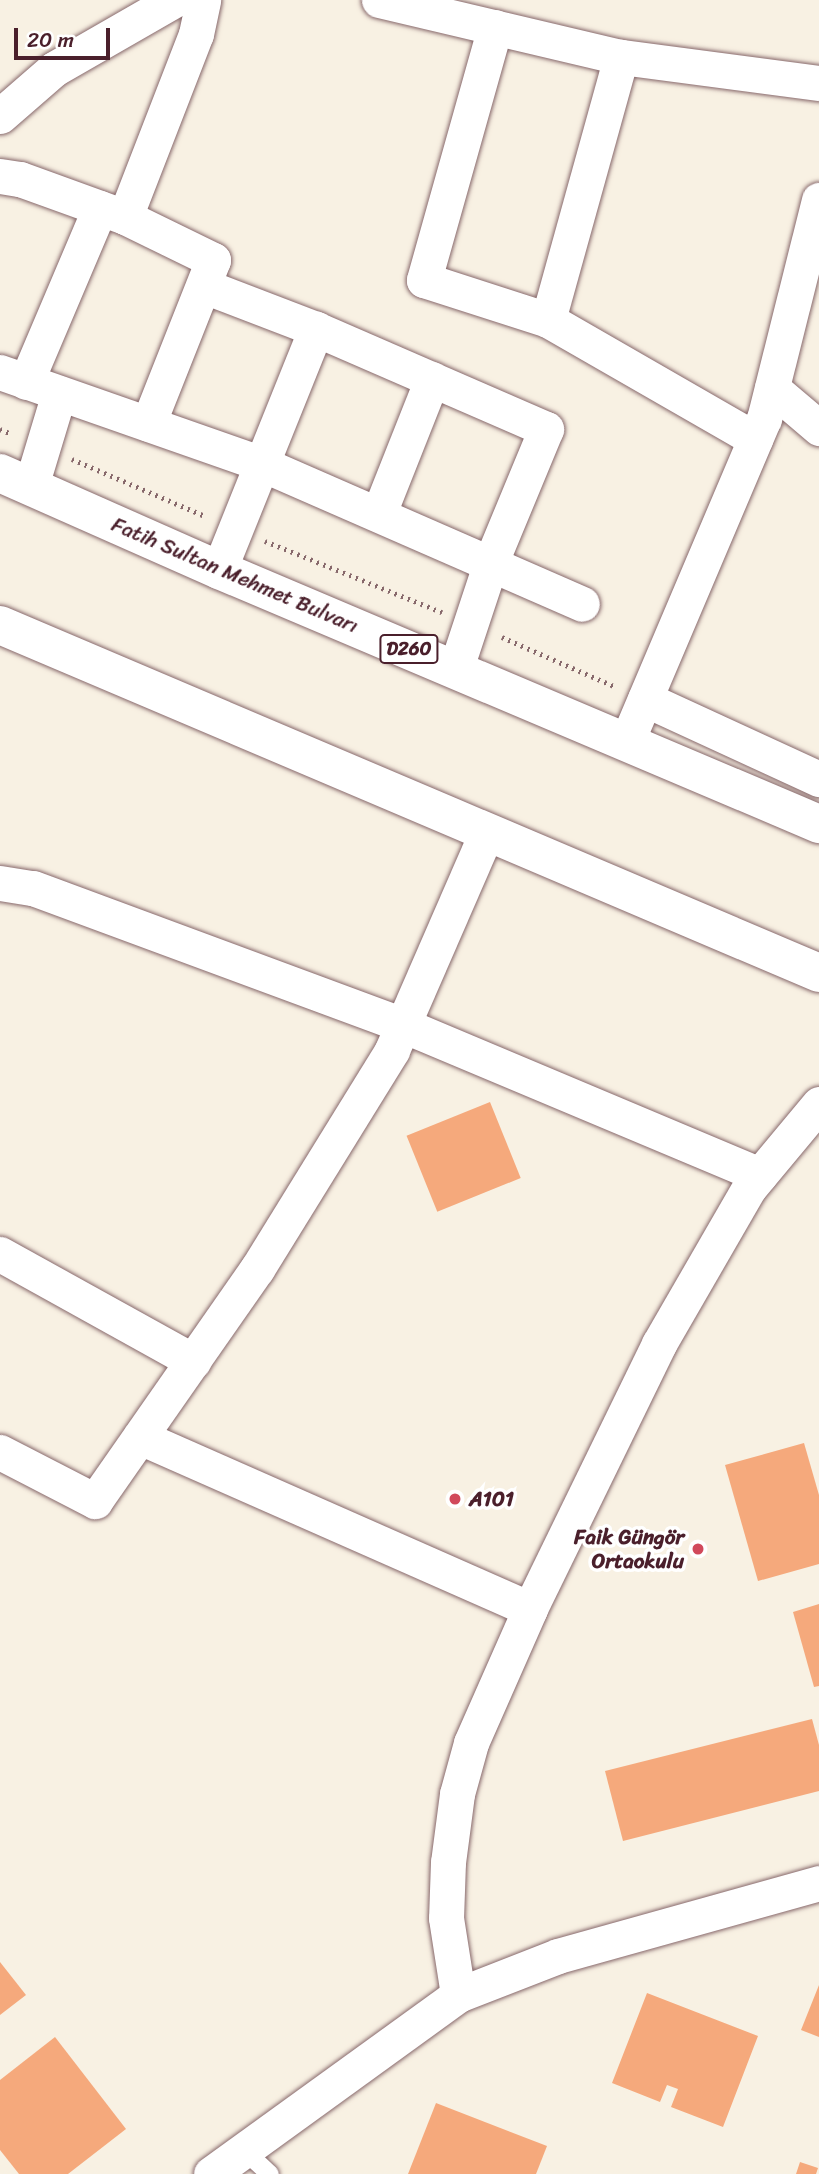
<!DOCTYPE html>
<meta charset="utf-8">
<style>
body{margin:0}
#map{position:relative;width:819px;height:2174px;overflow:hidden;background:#f8f1e3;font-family:Sriracha,sans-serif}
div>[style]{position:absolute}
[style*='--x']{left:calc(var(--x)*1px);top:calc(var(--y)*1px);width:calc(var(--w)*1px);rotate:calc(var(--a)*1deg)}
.building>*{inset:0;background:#f5a97c;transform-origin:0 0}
.path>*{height:4.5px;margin-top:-2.25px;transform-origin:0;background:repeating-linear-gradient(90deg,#87686b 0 2px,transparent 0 7px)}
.roads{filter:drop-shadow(0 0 2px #87686b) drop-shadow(0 0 2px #87686b)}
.service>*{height:18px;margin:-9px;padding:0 9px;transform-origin:9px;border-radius:9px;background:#fff}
.minor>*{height:35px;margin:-17.5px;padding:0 17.5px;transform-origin:17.5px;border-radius:17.5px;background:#fff}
.trunk>*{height:38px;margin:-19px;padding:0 19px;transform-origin:19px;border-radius:19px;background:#fff}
.dots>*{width:19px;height:19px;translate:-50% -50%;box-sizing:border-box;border:4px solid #fff;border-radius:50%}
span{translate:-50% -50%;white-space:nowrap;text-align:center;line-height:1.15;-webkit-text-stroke:7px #fff;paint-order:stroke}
.shield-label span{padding:2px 5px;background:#fff;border:2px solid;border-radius:5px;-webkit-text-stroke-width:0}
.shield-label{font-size:19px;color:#4a1f2b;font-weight:700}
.street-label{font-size:21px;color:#4a1f2b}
.poi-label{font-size:21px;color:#4a1f2b;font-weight:700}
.left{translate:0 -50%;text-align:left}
.right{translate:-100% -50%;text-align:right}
.scale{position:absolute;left:14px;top:28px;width:96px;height:32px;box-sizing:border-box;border:4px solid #4a1f2b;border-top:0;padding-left:9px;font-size:21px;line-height:24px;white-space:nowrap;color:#4a1f2b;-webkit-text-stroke:5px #fff;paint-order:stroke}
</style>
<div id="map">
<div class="building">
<div style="left:490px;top:1102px;width:82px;height:90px;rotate:68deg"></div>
<div style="clip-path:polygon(804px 1443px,819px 1495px,819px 1564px,758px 1581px,725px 1465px)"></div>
<div style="clip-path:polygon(819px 1604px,819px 1686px,814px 1687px,793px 1612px)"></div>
<div style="clip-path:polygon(812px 1719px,819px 1745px,819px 1791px,623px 1841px,605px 1771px)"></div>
<div style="clip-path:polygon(0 1962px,26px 1995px,0 2015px)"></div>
<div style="clip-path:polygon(819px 1985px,819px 2037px,801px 2030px)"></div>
<div style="clip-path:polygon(647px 1993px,758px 2036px,723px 2127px,671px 2107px,678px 2089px,667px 2085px,660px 2102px,612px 2083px)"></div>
<div style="clip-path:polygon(55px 2037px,126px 2129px,68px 2174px,19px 2174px,0 2150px,0 2080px)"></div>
<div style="clip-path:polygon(436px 2103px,547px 2146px,536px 2174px,408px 2174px)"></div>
<div style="clip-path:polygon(800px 2162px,818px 2168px,816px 2174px,796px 2174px)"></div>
</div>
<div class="path">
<div style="--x:0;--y:429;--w:13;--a:23"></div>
<div style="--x:72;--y:459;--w:145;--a:23.2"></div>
<div style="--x:265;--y:541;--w:191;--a:21.9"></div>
<div style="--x:502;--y:637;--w:124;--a:23.7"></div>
</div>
<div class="roads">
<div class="service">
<div style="--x:245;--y:2151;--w:34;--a:43"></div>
</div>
<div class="minor">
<div style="--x:379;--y:0;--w:249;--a:13.3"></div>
<div style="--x:621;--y:57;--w:200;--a:7.5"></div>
<div style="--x:495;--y:27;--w:263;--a:105.7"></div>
<div style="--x:424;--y:280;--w:130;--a:17.9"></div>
<div style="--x:548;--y:320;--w:239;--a:29.9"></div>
<div style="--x:0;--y:116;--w:72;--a:-41"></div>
<div style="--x:54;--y:69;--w:138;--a:-29.9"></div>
<div style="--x:0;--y:176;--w:20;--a:9"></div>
<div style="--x:20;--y:179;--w:112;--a:19.9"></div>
<div style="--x:125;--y:217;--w:98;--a:26"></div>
<div style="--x:213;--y:260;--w:176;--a:111.6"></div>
<div style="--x:125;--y:217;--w:196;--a:-68.8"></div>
<div style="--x:196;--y:34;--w:35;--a:-78"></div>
<div style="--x:204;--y:286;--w:120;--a:21"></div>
<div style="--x:316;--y:329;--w:251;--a:23.5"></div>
<div style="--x:546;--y:429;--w:144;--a:112.5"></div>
<div style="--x:491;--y:562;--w:112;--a:108.3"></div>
<div style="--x:548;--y:320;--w:273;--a:-74.5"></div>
<div style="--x:0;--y:372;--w:278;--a:19.3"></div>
<div style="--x:262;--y:464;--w:349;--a:23.6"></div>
<div style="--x:26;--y:382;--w:189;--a:-67"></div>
<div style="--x:772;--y:388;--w:62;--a:40.4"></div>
<div style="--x:31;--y:486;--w:97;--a:-73.2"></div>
<div style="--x:379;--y:513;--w:144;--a:-68.4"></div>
<div style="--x:219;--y:570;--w:260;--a:-68.1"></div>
<div style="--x:645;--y:699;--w:192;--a:24.7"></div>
<div style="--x:627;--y:741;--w:350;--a:-67"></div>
<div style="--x:764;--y:419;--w:226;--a:-75.9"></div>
<div style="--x:0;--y:883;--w:33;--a:9"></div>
<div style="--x:33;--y:888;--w:395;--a:20.3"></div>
<div style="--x:403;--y:1025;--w:387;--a:22.8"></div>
<div style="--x:819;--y:1104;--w:109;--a:129.8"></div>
<div style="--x:749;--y:1188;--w:180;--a:120"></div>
<div style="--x:659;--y:1344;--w:295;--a:116"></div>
<div style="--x:530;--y:1609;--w:146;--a:113.8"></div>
<div style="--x:471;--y:1743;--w:53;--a:105.4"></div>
<div style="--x:457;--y:1794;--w:69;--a:97.5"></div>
<div style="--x:448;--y:1862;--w:56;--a:92"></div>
<div style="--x:446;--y:1918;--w:78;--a:81.1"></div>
<div style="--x:458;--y:1995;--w:107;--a:-21.3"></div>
<div style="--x:558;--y:1956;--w:271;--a:-15.6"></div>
<div style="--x:0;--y:1254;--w:221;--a:29"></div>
<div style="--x:140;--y:1437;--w:426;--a:23.8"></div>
<div style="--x:0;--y:1452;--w:107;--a:27.3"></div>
<div style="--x:95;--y:1501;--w:283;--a:-55.1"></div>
<div style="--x:257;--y:1269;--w:257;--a:-58.3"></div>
<div style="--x:392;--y:1050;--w:238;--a:-66.5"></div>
<div style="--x:211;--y:2174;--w:305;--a:-35.9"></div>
</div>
<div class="trunk">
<div style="--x:0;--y:473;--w:240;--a:23.9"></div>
<div style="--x:219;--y:570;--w:652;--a:22.94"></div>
<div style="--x:0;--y:625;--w:890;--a:23.02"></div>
</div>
</div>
<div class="dots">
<div style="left:455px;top:1499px;background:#d1495b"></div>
<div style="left:698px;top:1549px;background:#d1495b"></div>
</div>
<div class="shield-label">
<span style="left:409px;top:649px">D260</span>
</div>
<div class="street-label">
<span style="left:235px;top:575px;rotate:23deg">Fatih Sultan Mehmet Bulvarı</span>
</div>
<div class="poi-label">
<span class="left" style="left:469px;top:1499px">A101</span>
<span class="right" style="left:684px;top:1549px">Faik Güngör<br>Ortaokulu</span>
</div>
<div class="scale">20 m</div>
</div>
